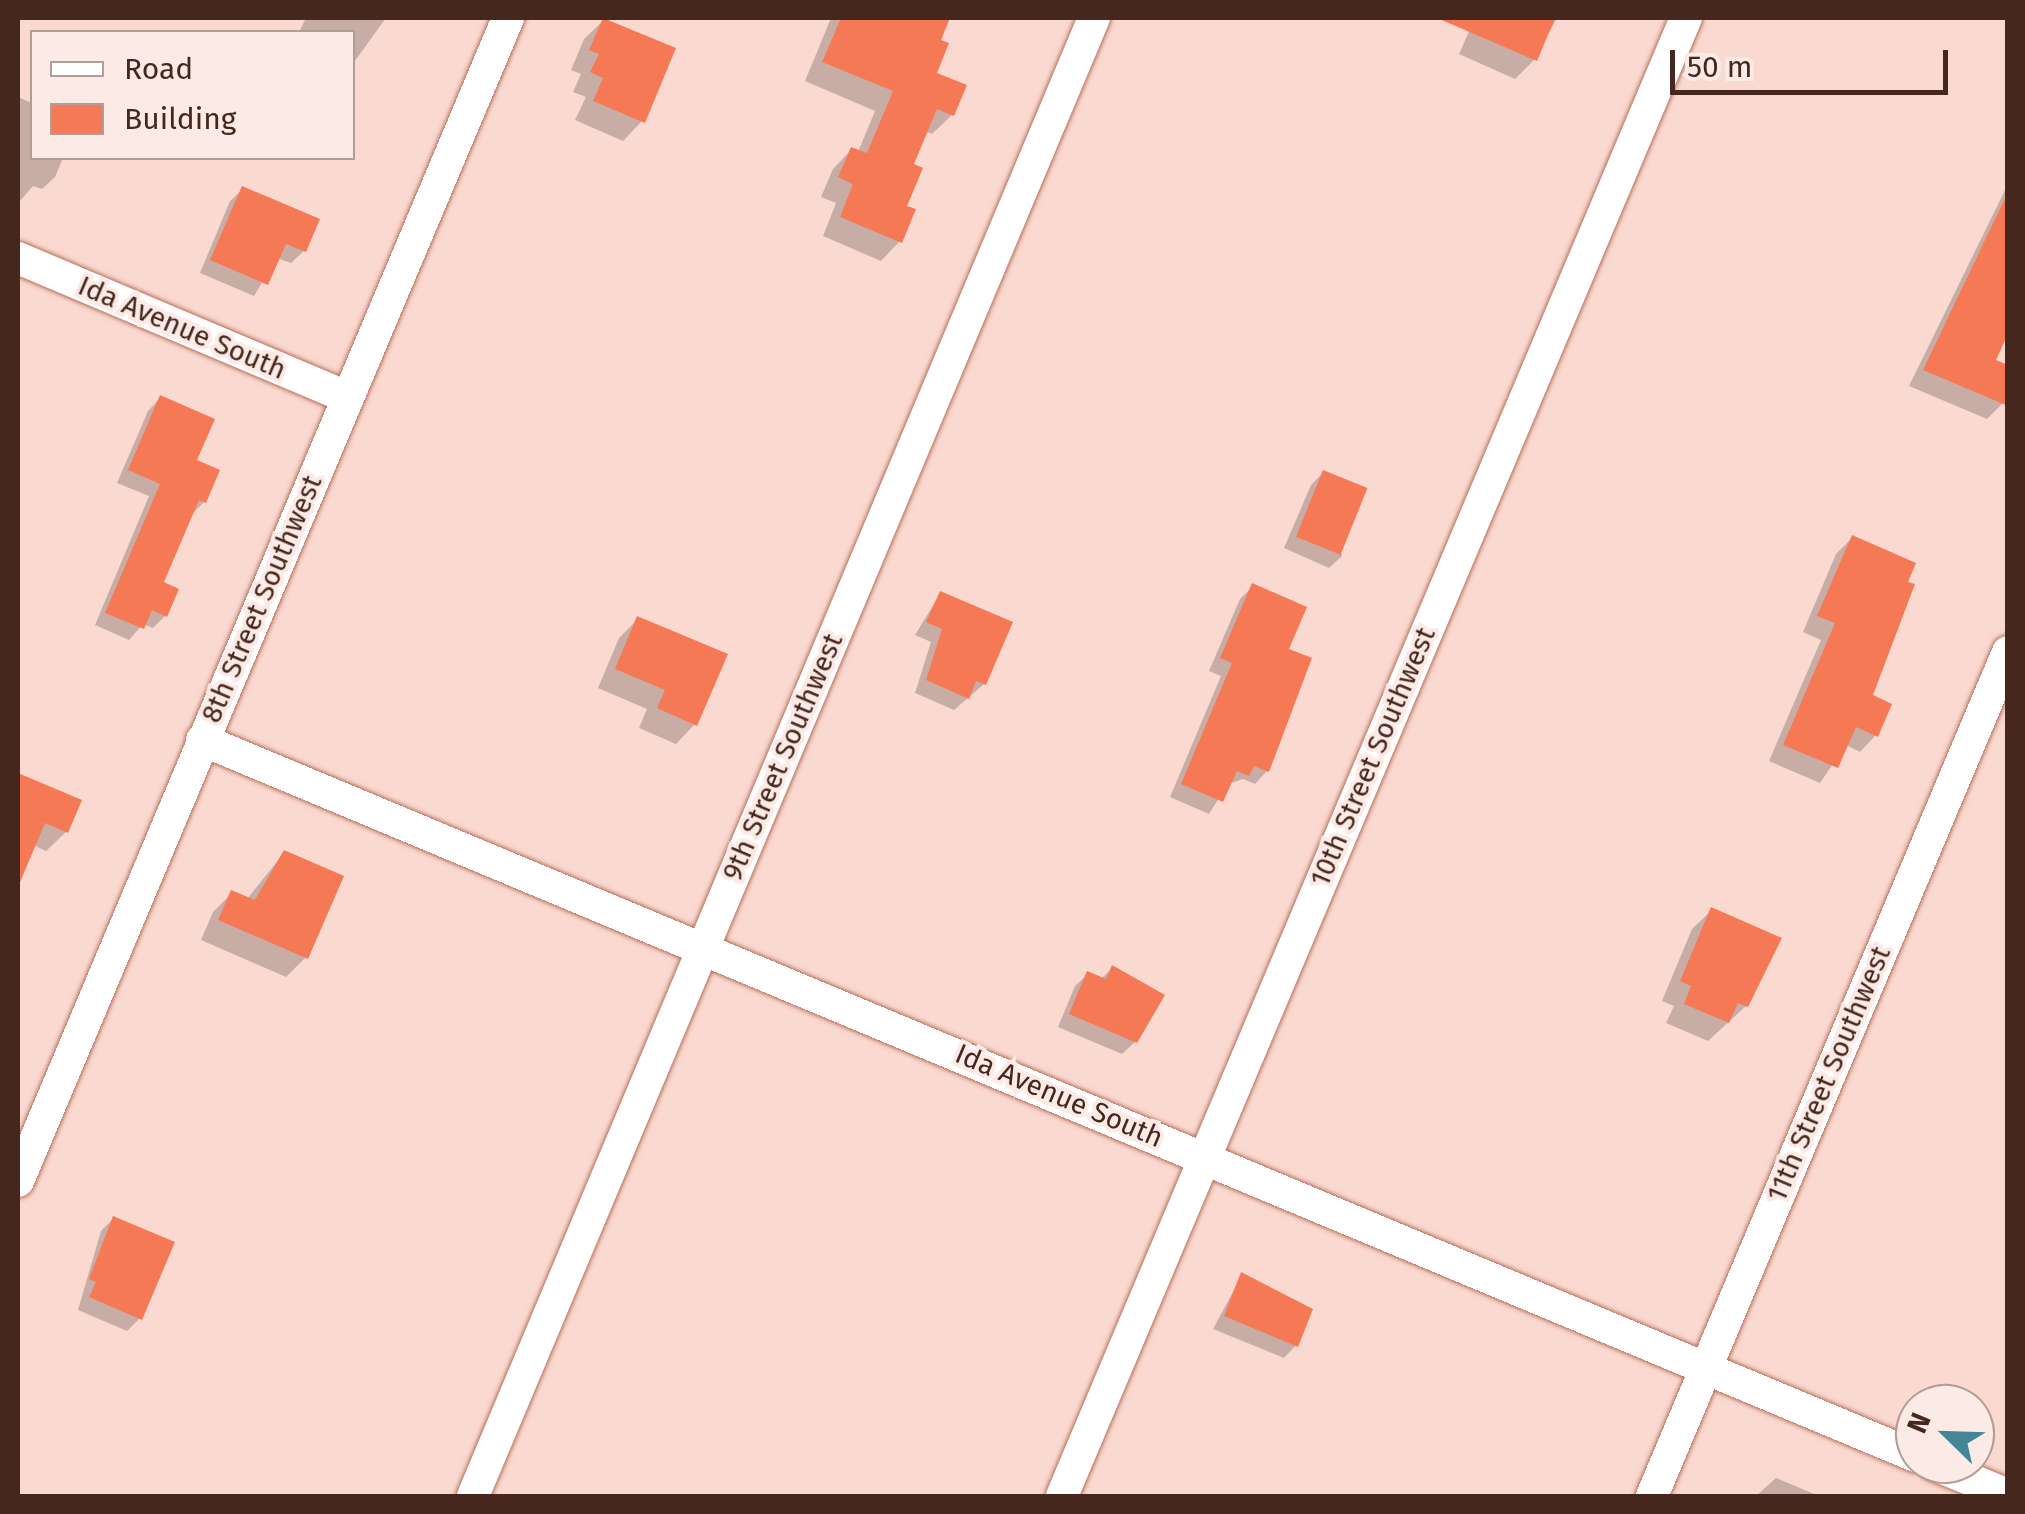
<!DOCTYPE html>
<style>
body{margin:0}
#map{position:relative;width:2025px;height:1514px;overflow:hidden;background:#fad9d0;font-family:"Fira Sans",sans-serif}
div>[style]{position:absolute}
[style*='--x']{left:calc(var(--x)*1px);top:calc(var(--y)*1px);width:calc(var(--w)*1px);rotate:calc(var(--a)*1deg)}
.shadow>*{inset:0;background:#0003}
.building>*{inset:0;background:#f57955;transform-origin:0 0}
.roads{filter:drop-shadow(0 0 2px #b66e5a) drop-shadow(0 0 2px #b66e5a)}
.street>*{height:32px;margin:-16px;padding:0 16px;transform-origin:16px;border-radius:16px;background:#fff}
span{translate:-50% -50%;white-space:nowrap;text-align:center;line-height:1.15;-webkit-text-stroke:8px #fbeae6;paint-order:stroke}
.street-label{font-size:28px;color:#45271e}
.frame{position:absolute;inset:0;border:20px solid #45271e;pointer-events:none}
.legend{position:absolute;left:30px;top:30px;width:325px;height:130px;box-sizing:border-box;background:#fbeae6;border:2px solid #b29c96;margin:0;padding:12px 18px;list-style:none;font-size:30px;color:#45271e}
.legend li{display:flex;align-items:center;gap:20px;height:50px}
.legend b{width:50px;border:2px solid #b29c96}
.north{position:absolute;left:1895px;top:1384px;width:100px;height:100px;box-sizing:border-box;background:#fbeae6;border:2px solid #b29c96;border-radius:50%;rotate:293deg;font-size:28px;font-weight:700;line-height:40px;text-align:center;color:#45271e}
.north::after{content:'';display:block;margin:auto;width:35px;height:45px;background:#438696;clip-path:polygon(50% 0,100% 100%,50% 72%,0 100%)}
.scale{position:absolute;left:1670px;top:50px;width:278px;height:45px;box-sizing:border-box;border:5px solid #45271e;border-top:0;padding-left:12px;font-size:30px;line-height:35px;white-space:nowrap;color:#45271e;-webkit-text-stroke:8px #fbeae6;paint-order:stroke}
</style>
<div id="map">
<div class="shadow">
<div style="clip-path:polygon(306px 18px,386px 18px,352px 65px,352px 32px,299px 32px)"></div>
<div style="clip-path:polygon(831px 18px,947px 18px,933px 74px,952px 115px,932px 134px,925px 131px,910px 165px,900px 241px,881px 261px,823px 236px,836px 203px,821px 197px,833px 169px,852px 149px,858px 152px,875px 111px,805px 81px)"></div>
<div style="clip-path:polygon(1475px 18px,1557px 18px,1535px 59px,1515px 79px,1459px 54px)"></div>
<div style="clip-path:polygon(604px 20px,642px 121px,623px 141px,575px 120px,586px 97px,573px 92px,581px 74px,571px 70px,584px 39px)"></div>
<div style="clip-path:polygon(18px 97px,32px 103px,32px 158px,63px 158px,55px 177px,42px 189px,33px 186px,18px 203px)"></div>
<div style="clip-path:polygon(2008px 184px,2008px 306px,1993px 362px,2003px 403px,1987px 419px,1909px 386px)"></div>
<div style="clip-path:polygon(243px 189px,304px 251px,291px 263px,277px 258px,254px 296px,200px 273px,230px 201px)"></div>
<div style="clip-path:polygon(160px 398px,193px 461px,204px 502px,190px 516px,161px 584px,165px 616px,153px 628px,143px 624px,129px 640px,95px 625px,149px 496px,117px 483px,148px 411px)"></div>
<div style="clip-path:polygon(1324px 472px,1342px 556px,1329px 568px,1284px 548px,1311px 485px)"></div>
<div style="clip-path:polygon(1852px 538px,1876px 735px,1860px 752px,1846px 745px,1820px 783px,1769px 761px,1821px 640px,1803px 632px,1836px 554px)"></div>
<div style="clip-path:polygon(1253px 586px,1286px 650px,1267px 771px,1255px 784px,1243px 779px,1228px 784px,1209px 814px,1170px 797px,1221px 676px,1209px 671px,1240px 599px)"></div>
<div style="clip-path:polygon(940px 594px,984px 684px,954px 710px,915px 693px,931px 642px,915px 635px)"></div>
<div style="clip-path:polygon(638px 619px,695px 724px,676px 744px,639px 728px,647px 709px,598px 688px,619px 638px)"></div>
<div style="clip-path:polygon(18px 775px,79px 801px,66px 832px,46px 851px,33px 845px,18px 871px)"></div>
<div style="clip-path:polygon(284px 853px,305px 958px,286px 977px,201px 940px,213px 912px,232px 893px,247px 899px)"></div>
<div style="clip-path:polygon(1712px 910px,1746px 1006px,1708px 1041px,1666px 1023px,1674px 1006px,1662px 1001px,1692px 929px)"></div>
<div style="clip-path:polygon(1112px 968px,1135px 1042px,1122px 1054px,1058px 1027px,1075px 986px,1088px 974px,1101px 979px)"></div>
<div style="clip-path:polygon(113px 1219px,140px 1318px,127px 1331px,78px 1310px,101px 1231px)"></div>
<div style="clip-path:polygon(1242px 1275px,1296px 1345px,1284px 1358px,1213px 1329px)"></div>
<div style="clip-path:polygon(1776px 1478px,1819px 1496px,1756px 1496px)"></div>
</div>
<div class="building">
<div style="clip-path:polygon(603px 18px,676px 48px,645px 123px,593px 101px,603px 78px,590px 72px,599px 54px,589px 50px)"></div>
<div style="clip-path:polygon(841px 18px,950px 18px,941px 40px,949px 43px,937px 73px,967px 85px,954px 116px,937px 109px,914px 164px,923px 168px,907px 206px,916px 209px,902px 243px,840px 217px,853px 184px,838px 177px,851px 147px,867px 153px,893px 91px,822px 62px)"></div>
<div style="clip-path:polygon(1437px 18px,1555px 18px,1537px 61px)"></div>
<div style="clip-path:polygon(242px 186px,320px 219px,306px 252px,286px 244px,268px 285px,210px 260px)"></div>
<div style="clip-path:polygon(2008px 192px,2008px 334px,1996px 360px,2008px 365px,2008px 406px,1923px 370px)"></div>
<div style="clip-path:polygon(160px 395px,215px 419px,197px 460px,220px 470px,206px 503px,199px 500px,164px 582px,179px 589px,167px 617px,152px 610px,144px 629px,105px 613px,160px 484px,128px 470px)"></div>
<div style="left:1323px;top:470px;width:48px;height:72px;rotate:22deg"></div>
<div style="clip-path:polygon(1852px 535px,1916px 563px,1908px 582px,1915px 584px,1873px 695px,1892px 704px,1878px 737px,1856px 727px,1838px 768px,1783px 745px,1835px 623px,1817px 616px)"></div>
<div style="clip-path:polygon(1252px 583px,1307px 607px,1289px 649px,1312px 658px,1269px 772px,1254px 766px,1249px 776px,1237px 771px,1223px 802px,1181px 784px,1232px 663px,1220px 658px)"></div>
<div style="clip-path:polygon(940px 591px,1013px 622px,986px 685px,976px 681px,969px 699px,926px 680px,942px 629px,926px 622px)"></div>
<div style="clip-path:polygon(637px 616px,728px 654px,697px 726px,657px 708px,665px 690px,615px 669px)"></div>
<div style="clip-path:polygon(18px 773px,82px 800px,68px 833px,45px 823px,18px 887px)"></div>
<div style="clip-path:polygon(284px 850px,344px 876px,308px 959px,218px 920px,231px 890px,255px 900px)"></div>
<div style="clip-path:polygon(1711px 907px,1782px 938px,1748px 1007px,1738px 1003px,1729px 1023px,1684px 1004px,1691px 986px,1680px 981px)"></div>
<div style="clip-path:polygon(1112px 965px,1165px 995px,1137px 1043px,1069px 1014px,1087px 971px,1106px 979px)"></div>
<div style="clip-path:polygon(113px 1216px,175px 1242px,142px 1320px,89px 1297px,96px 1282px,89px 1279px)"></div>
<div style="clip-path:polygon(1241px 1272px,1313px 1309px,1298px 1347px,1224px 1316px)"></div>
</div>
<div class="roads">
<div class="street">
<div style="--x:18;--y:258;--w:357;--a:22.9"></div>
<div style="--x:202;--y:740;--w:1857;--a:22.68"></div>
<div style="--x:18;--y:1181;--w:1262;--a:-67.15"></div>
<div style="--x:1933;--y:1464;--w:81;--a:22.5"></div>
<div style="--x:473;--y:1496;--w:1603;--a:-67.21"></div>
<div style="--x:1062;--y:1496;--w:1604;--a:-67.11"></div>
<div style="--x:1652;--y:1496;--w:916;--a:-67.13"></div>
</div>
</div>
<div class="street-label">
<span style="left:182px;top:328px;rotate:23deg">Ida Avenue South</span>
<span style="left:262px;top:599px;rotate:-67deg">8th Street Southwest</span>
<span style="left:783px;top:757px;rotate:-67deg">9th Street Southwest</span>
<span style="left:1373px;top:757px;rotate:-67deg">10th Street Southwest</span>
<span style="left:1829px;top:1074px;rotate:-67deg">11th Street Southwest</span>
<span style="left:1059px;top:1096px;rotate:23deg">Ida Avenue South</span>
</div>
<div class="frame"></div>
<ul class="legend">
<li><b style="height:12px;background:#fff"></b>Road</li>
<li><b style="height:28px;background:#f57955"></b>Building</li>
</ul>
<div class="north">N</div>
<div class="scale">50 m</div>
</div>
